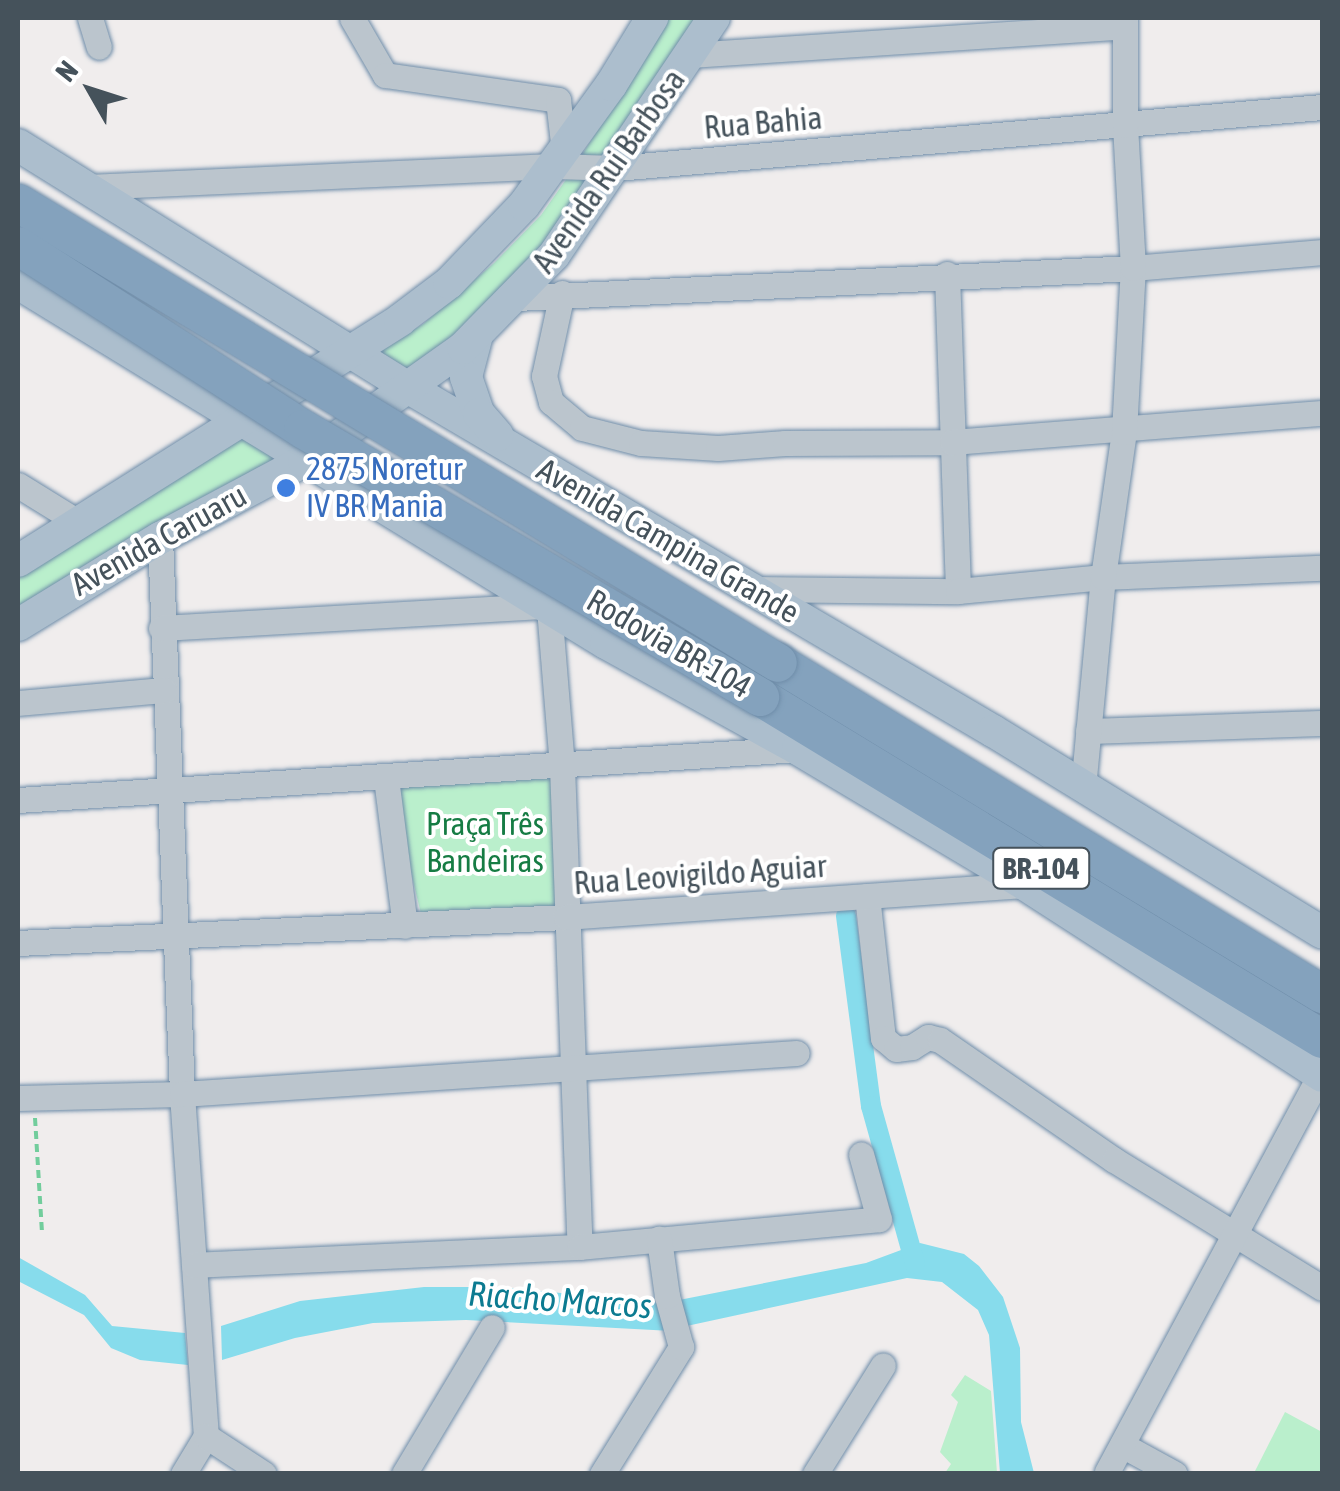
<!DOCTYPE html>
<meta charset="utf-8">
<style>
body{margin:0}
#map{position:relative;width:1340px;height:1491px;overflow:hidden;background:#f0eded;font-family:"Asap Condensed",sans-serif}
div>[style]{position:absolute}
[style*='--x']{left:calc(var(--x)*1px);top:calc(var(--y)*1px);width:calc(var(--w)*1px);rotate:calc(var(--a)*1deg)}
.green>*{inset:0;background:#baefcc}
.water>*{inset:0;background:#87dcec}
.canal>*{height:20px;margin:-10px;padding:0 10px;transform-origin:10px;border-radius:10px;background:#87dcec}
.path>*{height:4px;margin-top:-2px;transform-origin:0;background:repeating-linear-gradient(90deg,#72cd9c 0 8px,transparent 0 13px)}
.roads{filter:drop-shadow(0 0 2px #6f8da9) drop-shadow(0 0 2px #6f8da9)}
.minor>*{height:25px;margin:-12.5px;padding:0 12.5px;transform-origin:12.5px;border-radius:12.5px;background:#bbc5cd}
.major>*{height:32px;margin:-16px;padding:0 16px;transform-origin:16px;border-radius:16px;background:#acbecd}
.highway>*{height:38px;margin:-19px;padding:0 19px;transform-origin:19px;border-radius:19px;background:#84a2bd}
.bridges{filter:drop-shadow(0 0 2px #6f8da9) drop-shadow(0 0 2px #6f8da9)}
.highway-bridge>*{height:38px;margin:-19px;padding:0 19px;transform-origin:19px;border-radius:19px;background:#84a2bd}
.dots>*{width:28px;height:28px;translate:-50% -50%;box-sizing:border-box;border:5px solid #fff;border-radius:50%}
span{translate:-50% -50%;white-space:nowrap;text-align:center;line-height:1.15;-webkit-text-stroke:8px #fff;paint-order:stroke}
.shield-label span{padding:2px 8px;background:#fff;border:2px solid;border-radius:8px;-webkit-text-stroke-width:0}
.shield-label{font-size:30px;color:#45525b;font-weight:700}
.street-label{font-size:32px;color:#45525b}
.shop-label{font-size:32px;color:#366cbe}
.left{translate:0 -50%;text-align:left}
.park-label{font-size:32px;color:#167c44}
.water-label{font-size:35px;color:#0c7b91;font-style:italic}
.frame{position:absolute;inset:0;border:20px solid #45525b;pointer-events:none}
.north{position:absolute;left:40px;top:40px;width:100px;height:100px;-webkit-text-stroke:8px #fff;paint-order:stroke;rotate:309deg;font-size:28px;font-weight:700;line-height:40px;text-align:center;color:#45525b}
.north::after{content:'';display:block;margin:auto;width:35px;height:45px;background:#45525b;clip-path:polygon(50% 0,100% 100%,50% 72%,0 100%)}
</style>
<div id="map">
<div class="green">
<div style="clip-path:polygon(668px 18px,710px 18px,615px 164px,578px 161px)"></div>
<div style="clip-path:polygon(572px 171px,607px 174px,547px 257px,411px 383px,368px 358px,423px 324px,494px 263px,541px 215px)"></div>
<div style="clip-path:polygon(242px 428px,292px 459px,18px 619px,18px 572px)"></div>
<div style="clip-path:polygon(553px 764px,557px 913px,421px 914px,390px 786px)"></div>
<div style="clip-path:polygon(965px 1375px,991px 1391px,997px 1473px,945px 1473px,951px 1464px,940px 1452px,958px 1402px,951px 1395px)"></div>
<div style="clip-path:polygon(1285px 1412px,1322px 1432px,1322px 1473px,1254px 1473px)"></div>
</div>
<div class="water">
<div style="clip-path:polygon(920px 1243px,964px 1254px,979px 1266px,1003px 1297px,1020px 1348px,1021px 1422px,1034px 1473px,1000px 1473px,989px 1335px,978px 1310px,942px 1282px,907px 1278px,682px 1327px,674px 1301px,866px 1263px)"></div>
<div style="clip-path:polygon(18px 1257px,85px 1295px,112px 1326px,185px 1333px,188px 1365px,140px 1360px,111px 1348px,84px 1315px,18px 1281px)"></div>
<div style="clip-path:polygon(424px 1287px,500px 1287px,662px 1303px,672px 1331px,466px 1320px,373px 1323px,295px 1338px,222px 1360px,221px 1326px,300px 1301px)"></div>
</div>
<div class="canal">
<div style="--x:846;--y:916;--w:192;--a:82.5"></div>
<div style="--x:871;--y:1106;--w:164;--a:74.4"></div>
</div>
<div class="path">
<div style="--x:35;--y:1118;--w:116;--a:86.5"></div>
</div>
<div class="roads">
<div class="minor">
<div style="--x:90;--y:18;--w:30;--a:73"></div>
<div style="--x:352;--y:18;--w:66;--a:59.9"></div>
<div style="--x:385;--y:75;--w:175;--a:8.2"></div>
<div style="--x:558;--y:100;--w:51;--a:83.3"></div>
<div style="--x:691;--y:55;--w:434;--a:-3.8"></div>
<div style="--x:88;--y:187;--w:465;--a:-2.6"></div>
<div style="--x:553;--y:166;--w:63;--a:1.8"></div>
<div style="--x:616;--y:168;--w:709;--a:-4.94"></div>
<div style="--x:947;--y:274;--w:317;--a:88"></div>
<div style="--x:562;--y:293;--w:85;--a:102.2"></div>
<div style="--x:544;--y:376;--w:27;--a:75"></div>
<div style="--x:551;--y:402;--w:40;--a:40"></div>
<div style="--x:582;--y:428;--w:61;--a:14.3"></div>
<div style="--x:641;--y:443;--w:77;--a:3.7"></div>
<div style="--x:718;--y:448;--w:67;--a:-4.3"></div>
<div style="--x:785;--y:443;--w:167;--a:-0.3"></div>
<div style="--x:952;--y:442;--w:371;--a:-4.5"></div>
<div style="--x:516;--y:298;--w:618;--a:-2.78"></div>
<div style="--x:1133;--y:268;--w:190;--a:-4.8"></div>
<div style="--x:18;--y:485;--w:70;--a:31.7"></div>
<div style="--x:160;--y:538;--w:556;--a:87.73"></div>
<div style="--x:182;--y:1094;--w:343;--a:86"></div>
<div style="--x:206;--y:1436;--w:44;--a:121.2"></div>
<div style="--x:753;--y:589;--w:205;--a:0.6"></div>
<div style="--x:958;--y:591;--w:146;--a:-5.5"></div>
<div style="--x:1103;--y:577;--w:219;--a:-2.4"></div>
<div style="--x:549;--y:608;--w:159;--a:85.3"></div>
<div style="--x:562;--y:766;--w:481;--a:87.9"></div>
<div style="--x:161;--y:628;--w:386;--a:-3.3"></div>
<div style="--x:18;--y:703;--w:147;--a:-5.1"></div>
<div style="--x:1088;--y:731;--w:234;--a:-2"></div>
<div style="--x:386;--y:778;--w:149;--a:82.7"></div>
<div style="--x:1083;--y:788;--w:212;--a:-84.6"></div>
<div style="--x:1103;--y:577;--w:147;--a:-81.8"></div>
<div style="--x:1124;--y:432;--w:164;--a:-86.9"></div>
<div style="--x:1133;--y:268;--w:143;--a:-93.2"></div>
<div style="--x:1125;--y:125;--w:107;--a:-90"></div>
<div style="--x:18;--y:800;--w:782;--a:-3.74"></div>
<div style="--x:867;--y:896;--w:143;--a:83.6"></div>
<div style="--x:883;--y:1038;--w:17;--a:40"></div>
<div style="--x:896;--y:1049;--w:16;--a:-7"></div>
<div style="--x:912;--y:1047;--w:19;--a:-32"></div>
<div style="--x:928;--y:1037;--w:12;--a:14"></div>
<div style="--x:940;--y:1040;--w:211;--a:34.6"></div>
<div style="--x:1114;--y:1160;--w:244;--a:31.6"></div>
<div style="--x:18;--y:943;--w:549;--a:-2.72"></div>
<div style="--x:566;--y:917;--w:461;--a:-4"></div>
<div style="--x:18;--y:1098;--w:164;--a:-1.4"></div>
<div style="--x:182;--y:1094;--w:616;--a:-3.81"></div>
<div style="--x:194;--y:1265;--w:386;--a:-2.7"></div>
<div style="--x:580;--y:1247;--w:300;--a:-5.3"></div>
<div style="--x:879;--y:1219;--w:67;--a:-105.5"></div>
<div style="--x:206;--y:1436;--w:69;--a:33.2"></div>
<div style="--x:1122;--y:1445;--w:60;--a:28.7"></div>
<div style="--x:1107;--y:1472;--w:451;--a:-61.8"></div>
<div style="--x:404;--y:1474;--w:171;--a:-59.1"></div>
<div style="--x:602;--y:1474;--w:150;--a:-58.1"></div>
<div style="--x:681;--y:1347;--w:53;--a:-105.4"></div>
<div style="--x:667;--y:1296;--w:58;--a:-98"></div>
<div style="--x:815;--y:1474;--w:128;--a:-58"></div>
</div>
<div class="major">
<div style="--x:18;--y:145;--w:460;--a:31.9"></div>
<div style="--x:409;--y:388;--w:677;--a:30.43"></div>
<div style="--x:993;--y:731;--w:386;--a:31.5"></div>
<div style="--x:18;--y:283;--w:689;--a:31.48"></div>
<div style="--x:606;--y:643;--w:219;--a:28.9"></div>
<div style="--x:798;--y:749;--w:265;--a:30.8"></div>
<div style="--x:1026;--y:885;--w:352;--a:32.8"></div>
<div style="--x:477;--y:335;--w:43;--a:104.7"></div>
<div style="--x:466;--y:377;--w:39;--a:71"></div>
<div style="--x:479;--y:414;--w:28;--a:49"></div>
<div style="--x:18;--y:561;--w:452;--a:-32.2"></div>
<div style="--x:400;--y:320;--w:61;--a:-37.1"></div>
<div style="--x:449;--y:283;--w:108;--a:-46.1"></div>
<div style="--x:524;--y:205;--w:148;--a:-54.1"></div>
<div style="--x:611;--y:85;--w:79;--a:-58.5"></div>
<div style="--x:18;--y:625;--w:167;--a:-31.5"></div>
<div style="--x:160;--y:538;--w:163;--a:-28.1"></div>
<div style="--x:304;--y:461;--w:195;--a:-35.4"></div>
<div style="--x:463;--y:348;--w:130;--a:-45.6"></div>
<div style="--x:554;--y:255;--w:286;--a:-56"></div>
</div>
<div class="highway">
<div style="--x:778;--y:663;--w:637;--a:31.32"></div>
<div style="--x:760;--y:697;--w:658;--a:31.32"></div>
</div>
</div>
<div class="bridges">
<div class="highway-bridge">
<div style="--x:18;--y:203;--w:888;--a:31.18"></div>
<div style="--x:18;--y:246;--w:339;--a:32.7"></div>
<div style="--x:303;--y:429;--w:530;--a:30.39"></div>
</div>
</div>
<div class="dots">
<div style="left:286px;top:488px;background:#3f7fe0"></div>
</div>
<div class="shield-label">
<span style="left:1041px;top:868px">BR-104</span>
</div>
<div class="street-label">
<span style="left:763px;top:123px;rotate:-5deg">Rua Bahia</span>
<span style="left:609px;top:171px;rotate:-55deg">Avenida Rui Barbosa</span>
<span style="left:159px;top:540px;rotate:-29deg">Avenida Caruaru</span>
<span style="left:668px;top:541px;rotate:30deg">Avenida Campina Grande</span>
<span style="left:669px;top:644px;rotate:30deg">Rodovia BR-104</span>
<span style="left:700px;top:875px;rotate:-4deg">Rua Leovigildo Aguiar</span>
</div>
<div class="shop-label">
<span class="left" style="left:306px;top:488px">2875 Noretur<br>IV BR Mania</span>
</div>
<div class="park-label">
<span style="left:485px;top:843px">Praça Três<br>Bandeiras</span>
</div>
<div class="water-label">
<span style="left:560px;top:1299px;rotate:4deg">Riacho Marcos</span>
</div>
<div class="frame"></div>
<div class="north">N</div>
</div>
